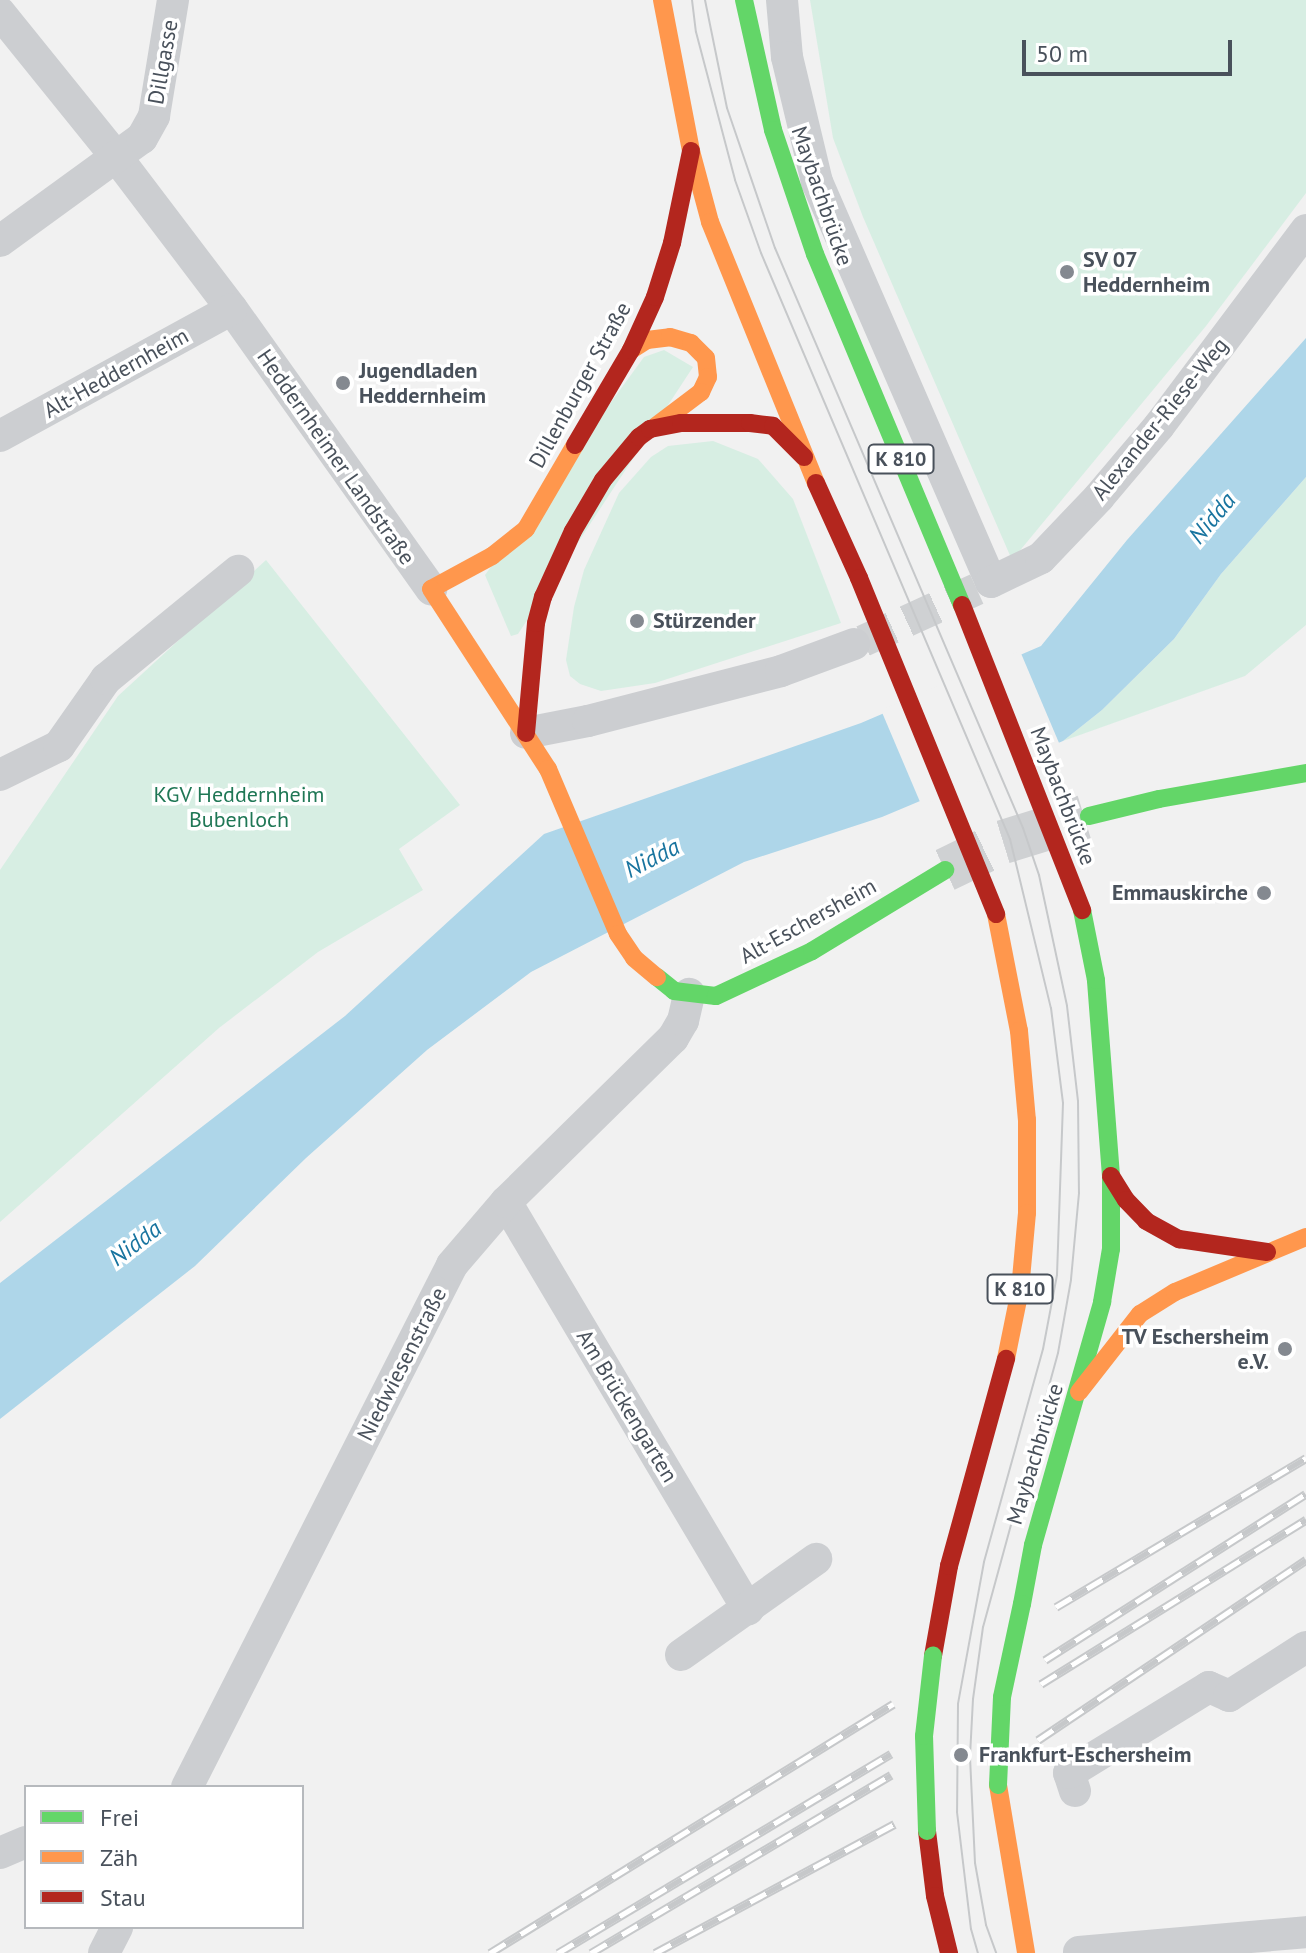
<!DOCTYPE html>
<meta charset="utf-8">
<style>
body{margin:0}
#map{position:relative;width:1306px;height:1953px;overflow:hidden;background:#f1f1f1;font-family:"PT Sans",sans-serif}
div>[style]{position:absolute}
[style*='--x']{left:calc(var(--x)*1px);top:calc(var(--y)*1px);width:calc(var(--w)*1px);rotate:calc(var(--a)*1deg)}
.green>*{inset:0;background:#d7eee3}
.water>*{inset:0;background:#aed6e9}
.pier>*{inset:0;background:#f1f1f1;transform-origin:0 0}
.street-tunnel>*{height:32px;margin-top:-16px;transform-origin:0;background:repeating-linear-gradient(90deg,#cfd1d3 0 32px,transparent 0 48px)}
.secondary-tunnel>*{height:44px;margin-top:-22px;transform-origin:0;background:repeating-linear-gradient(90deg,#cfd1d3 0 44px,transparent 0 66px)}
.street>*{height:32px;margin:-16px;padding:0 16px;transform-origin:16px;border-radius:16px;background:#ccced1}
.fast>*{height:18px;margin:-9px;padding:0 9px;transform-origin:9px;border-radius:9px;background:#63d668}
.slow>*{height:18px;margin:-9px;padding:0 9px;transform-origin:9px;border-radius:9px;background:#ff974d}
.jam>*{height:18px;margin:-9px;padding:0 9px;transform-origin:9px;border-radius:9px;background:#b3261e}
.tram>*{height:2px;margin:-1px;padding:0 1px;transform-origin:1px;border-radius:1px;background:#c6c8ca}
.rail>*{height:9px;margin-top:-4.5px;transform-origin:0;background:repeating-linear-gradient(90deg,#fff 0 18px,#c6c8ca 0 36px);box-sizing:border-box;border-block:2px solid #c6c8ca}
.fast-bridge>*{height:18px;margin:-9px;padding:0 9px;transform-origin:9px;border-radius:9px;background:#63d668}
.jam-bridge>*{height:18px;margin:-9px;padding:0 9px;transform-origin:9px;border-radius:9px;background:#b3261e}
.dots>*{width:22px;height:22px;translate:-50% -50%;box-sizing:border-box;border:4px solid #fff;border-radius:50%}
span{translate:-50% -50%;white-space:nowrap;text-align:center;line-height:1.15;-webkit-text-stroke:7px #fff;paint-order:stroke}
.shield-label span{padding:2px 6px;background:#fff;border:2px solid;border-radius:6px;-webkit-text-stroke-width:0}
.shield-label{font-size:20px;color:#49515b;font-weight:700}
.street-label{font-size:22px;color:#49515b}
.poi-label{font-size:22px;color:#49515b;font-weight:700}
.left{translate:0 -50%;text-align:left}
.right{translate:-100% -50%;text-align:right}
.park-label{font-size:22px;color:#1f7755}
.water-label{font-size:24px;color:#18749f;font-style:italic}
.legend{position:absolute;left:24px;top:1785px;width:280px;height:144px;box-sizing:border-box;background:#fff;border:2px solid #b6b9bd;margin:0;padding:10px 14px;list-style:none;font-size:24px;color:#49515b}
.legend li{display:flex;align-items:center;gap:16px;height:40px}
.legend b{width:40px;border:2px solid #b6b9bd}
.scale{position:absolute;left:1022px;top:40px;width:210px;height:36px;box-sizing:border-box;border:4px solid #49515b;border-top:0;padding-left:10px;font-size:24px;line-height:28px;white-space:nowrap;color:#49515b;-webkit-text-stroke:6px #fff;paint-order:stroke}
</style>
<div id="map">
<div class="green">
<div style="clip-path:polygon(810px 0,1306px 0,1306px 193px,1206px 326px,1012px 560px,863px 217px,833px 138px)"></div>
<div style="clip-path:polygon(664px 350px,693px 367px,518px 634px,511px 636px,485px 575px,644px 357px)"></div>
<div style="clip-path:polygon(713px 441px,758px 459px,793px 499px,841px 623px,655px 683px,601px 691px,580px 684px,570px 676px,566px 660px,574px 607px,584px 570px,619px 493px,651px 457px,668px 446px)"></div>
<div style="clip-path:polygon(1306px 477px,1306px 625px,1245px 676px,1063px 741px,1102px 710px,1174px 639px,1221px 574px)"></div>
<div style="clip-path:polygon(266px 560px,460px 805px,399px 849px,423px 890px,318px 952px,219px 1028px,0 1222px,0 870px,118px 696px)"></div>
</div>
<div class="water">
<div style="clip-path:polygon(1306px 338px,1306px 477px,1221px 574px,1174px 639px,1102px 710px,1063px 741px,882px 817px,744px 862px,531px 972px,427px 1050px,306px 1158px,195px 1266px,0 1419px,0 1283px,345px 1016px,544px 834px,861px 723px,1041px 646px,1127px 540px)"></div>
</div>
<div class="pier">
<div style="left:1020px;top:651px;width:104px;height:151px;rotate:67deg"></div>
</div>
<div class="street-tunnel">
<div style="--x:863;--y:641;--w:125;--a:-24.5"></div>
</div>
<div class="secondary-tunnel">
<div style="--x:945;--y:870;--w:64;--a:-25.8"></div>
<div style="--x:1003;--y:842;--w:85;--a:-17.2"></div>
</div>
<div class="street">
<div style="--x:782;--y:0;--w:57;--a:85"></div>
<div style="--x:787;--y:57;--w:129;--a:76.5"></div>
<div style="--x:817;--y:182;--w:436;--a:66.5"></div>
<div style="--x:991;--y:582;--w:55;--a:-25.6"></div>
<div style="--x:1041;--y:558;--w:84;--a:-46.4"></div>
<div style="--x:1099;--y:497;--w:93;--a:-49.8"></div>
<div style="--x:1159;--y:426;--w:245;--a:-53.1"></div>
<div style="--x:0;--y:13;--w:188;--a:51.1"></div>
<div style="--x:118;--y:159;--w:188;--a:52.8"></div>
<div style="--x:232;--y:309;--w:344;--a:54.6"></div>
<div style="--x:0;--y:241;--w:175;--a:-36"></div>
<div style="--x:142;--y:138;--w:25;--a:-61"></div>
<div style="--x:154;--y:116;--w:118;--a:-80.7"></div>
<div style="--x:0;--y:436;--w:264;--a:-28.7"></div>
<div style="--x:526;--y:733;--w:63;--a:-11"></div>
<div style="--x:588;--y:721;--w:199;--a:-14.5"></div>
<div style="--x:781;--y:671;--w:78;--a:-20.3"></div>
<div style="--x:0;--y:775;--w:66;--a:-26.2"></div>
<div style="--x:59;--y:746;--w:82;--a:-55"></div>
<div style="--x:106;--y:679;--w:171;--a:-39.3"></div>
<div style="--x:506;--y:1202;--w:474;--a:59.3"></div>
<div style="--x:681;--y:1655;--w:166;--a:-35.4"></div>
<div style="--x:187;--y:1787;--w:585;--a:-63.08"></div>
<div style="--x:452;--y:1265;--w:83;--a:-49.4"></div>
<div style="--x:506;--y:1202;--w:234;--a:-44.5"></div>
<div style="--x:673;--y:1038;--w:20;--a:-60"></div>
<div style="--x:683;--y:1021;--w:28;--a:-77"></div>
<div style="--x:1075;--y:1791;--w:19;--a:-108"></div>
<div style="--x:1069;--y:1773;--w:164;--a:-31.6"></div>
<div style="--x:1209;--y:1687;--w:22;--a:24"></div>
<div style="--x:1229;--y:1696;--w:91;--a:-32.5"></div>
<div style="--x:0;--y:1853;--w:28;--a:-23"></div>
<div style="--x:1079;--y:1952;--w:228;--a:-5"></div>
<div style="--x:104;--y:1953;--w:29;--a:-63"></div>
</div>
<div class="fast">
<div style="--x:1089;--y:816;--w:72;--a:-13.7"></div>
<div style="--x:1159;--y:799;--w:149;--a:-10"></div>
<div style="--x:657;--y:977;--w:22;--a:39"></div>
<div style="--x:674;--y:991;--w:42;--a:6.8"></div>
<div style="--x:716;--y:996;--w:106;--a:-25.1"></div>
<div style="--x:812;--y:951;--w:156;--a:-31.3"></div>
<div style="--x:1022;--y:1604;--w:60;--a:-79.4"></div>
<div style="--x:1033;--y:1545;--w:253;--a:-74.1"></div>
<div style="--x:1102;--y:1302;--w:54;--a:-80.4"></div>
<div style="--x:1111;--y:1249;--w:73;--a:-90"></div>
<div style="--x:1111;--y:1176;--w:197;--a:-94.4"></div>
<div style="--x:1096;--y:980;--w:71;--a:-101.3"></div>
</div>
<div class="slow">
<div style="--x:662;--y:0;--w:154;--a:79.1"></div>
<div style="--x:691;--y:151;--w:73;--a:75"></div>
<div style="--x:710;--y:222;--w:282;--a:67.9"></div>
<div style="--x:631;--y:350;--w:19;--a:-32"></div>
<div style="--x:647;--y:340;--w:23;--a:-7"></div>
<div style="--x:670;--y:337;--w:22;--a:16"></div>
<div style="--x:691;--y:343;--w:21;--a:45"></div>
<div style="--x:706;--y:358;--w:19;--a:84"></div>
<div style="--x:708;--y:377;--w:17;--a:115"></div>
<div style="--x:701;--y:392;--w:56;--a:142.9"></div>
<div style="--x:575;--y:445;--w:97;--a:120.3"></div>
<div style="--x:526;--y:529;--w:43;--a:141.5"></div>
<div style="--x:492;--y:556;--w:69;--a:151.6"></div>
<div style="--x:431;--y:589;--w:215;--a:57"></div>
<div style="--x:548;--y:769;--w:179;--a:67"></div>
<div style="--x:618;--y:934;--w:29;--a:56"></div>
<div style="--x:634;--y:958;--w:30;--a:40"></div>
<div style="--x:996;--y:914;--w:119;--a:78.9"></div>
<div style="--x:1019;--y:1031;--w:89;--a:84.9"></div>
<div style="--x:1027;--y:1120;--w:93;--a:90"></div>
<div style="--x:1027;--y:1213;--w:77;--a:95.2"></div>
<div style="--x:1020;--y:1290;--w:70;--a:101.5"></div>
<div style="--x:1079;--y:1392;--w:99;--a:-52"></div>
<div style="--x:1140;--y:1314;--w:41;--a:-32.2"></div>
<div style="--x:1175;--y:1292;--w:142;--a:-22.8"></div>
<div style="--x:998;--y:1785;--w:170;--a:80.5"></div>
</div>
<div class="jam">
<div style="--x:575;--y:445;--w:110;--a:-59.5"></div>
<div style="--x:631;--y:350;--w:58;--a:-65.6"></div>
<div style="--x:655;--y:297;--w:57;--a:-72.5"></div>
<div style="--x:672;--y:243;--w:94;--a:-78.3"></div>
<div style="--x:816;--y:483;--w:104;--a:65.6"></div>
<div style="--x:526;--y:733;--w:110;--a:-84.8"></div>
<div style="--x:536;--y:623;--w:27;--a:-75"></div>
<div style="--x:543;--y:597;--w:72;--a:-65.6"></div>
<div style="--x:573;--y:531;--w:59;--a:-59.5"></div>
<div style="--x:603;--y:480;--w:56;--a:-50.1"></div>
<div style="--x:639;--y:437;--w:14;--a:-36"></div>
<div style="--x:650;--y:429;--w:32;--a:-11"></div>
<div style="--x:681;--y:423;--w:69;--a:0"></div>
<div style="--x:750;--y:423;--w:23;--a:7"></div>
<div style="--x:773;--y:426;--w:44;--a:45"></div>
<div style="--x:1111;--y:1176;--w:28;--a:58"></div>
<div style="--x:1126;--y:1200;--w:29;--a:46"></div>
<div style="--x:1146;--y:1221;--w:38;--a:29"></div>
<div style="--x:1179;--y:1239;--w:89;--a:8.4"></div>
<div style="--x:933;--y:1656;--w:91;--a:-79.9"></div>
<div style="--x:949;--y:1566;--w:215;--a:-74.6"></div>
<div style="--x:927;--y:1831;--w:65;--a:83"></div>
<div style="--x:935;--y:1896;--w:59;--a:76.2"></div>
</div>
<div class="tram">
<div style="--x:692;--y:0;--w:32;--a:83"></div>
<div style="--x:696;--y:32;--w:153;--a:75.2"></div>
<div style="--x:735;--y:180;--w:77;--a:70.4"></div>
<div style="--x:761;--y:253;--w:637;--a:66.98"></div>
<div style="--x:1010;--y:839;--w:174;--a:76.4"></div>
<div style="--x:1051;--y:1008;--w:96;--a:82.8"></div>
<div style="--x:1063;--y:1103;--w:172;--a:92"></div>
<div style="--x:1057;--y:1275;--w:75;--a:100.7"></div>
<div style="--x:1043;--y:1349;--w:221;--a:105.5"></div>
<div style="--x:984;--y:1562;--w:144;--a:100.4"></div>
<div style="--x:958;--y:1704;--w:108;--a:90.5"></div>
<div style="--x:957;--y:1812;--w:118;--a:83.2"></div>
<div style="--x:971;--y:1929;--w:25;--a:74"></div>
<div style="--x:705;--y:0;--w:110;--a:78.5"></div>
<div style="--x:727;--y:108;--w:148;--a:71.1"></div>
<div style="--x:775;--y:248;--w:631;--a:66.85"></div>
<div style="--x:1023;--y:828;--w:50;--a:71.2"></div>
<div style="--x:1039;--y:875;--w:134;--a:77.9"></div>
<div style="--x:1067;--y:1006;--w:96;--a:83.4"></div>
<div style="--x:1078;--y:1101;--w:92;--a:89.4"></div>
<div style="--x:1079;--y:1193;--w:87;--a:95.3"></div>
<div style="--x:1071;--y:1280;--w:74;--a:100.1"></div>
<div style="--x:1058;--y:1353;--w:284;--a:105.3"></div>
<div style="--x:983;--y:1627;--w:73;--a:97.9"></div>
<div style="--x:973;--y:1699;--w:58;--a:93"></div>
<div style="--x:970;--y:1757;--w:106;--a:87.3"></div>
<div style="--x:975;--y:1863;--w:63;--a:79.9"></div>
<div style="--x:986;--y:1925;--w:30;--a:70"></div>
</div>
<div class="rail">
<div style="--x:1056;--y:1607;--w:291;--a:-30.8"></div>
<div style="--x:1045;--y:1660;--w:309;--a:-32.5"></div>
<div style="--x:1041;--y:1684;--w:312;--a:-31.8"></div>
<div style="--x:1038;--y:1740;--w:323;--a:-33.9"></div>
<div style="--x:490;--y:1953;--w:474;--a:-31.7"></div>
<div style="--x:558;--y:1953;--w:388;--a:-30.9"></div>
<div style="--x:591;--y:1953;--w:349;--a:-30.7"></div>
<div style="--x:655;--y:1953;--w:272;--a:-28.3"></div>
</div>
<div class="fast-bridge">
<div style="--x:744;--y:0;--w:133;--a:77.4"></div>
<div style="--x:773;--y:130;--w:131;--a:71.3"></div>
<div style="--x:815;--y:254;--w:381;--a:67.3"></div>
<div style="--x:998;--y:1785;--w:88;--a:-87.4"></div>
<div style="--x:1002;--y:1697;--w:95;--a:-77.9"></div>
<div style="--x:927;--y:1831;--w:95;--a:-91.8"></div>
<div style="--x:924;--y:1736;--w:81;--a:-83.6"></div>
</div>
<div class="jam-bridge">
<div style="--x:859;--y:578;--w:363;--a:67.8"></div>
<div style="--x:962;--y:605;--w:328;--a:68.5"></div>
</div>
<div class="dots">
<div style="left:1067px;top:272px;background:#848990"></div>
<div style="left:343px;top:383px;background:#848990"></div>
<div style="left:637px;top:621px;background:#848990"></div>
<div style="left:1264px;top:893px;background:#848990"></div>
<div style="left:1285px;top:1349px;background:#848990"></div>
<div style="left:961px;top:1755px;background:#848990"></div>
</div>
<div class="shield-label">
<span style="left:901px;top:459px">K 810</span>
<span style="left:1020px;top:1289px">K 810</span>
</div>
<div class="street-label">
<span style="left:163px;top:62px;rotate:-80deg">Dillgasse</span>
<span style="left:822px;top:196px;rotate:71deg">Maybachbrücke</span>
<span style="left:116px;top:373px;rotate:-29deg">Alt-Heddernheim</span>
<span style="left:580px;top:385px;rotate:-61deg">Dillenburger Straße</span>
<span style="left:1160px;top:419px;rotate:-51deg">Alexander-Riese-Weg</span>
<span style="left:336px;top:457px;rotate:55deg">Heddernheimer Landstraße</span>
<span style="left:1063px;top:796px;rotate:69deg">Maybachbrücke</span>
<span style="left:808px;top:921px;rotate:-29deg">Alt-Eschersheim</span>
<span style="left:402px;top:1364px;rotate:-63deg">Niedwiesenstraße</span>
<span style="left:627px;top:1406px;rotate:59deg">Am Brückengarten</span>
<span style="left:1035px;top:1454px;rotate:-73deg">Maybachbrücke</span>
</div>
<div class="poi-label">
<span class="left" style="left:1083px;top:272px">SV 07<br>Heddernheim</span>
<span class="left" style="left:359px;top:383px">Jugendladen<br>Heddernheim</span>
<span class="left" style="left:653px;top:621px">Stürzender</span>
<span class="right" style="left:1248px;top:893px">Emmauskirche</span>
<span class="right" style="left:1269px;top:1349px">TV Eschersheim<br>e.V.</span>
<span class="left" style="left:979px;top:1755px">Frankfurt-Eschersheim</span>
</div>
<div class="park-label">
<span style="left:239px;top:807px">KGV Heddernheim<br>Bubenloch</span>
</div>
<div class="water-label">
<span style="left:1212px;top:518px;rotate:-50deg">Nidda</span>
<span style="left:652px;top:858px;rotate:-27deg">Nidda</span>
<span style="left:135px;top:1243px;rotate:-37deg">Nidda</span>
</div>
<ul class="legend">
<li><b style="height:10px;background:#63d668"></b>Frei</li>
<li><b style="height:10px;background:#ff974d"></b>Zäh</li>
<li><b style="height:10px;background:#b3261e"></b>Stau</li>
</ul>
<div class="scale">50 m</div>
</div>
